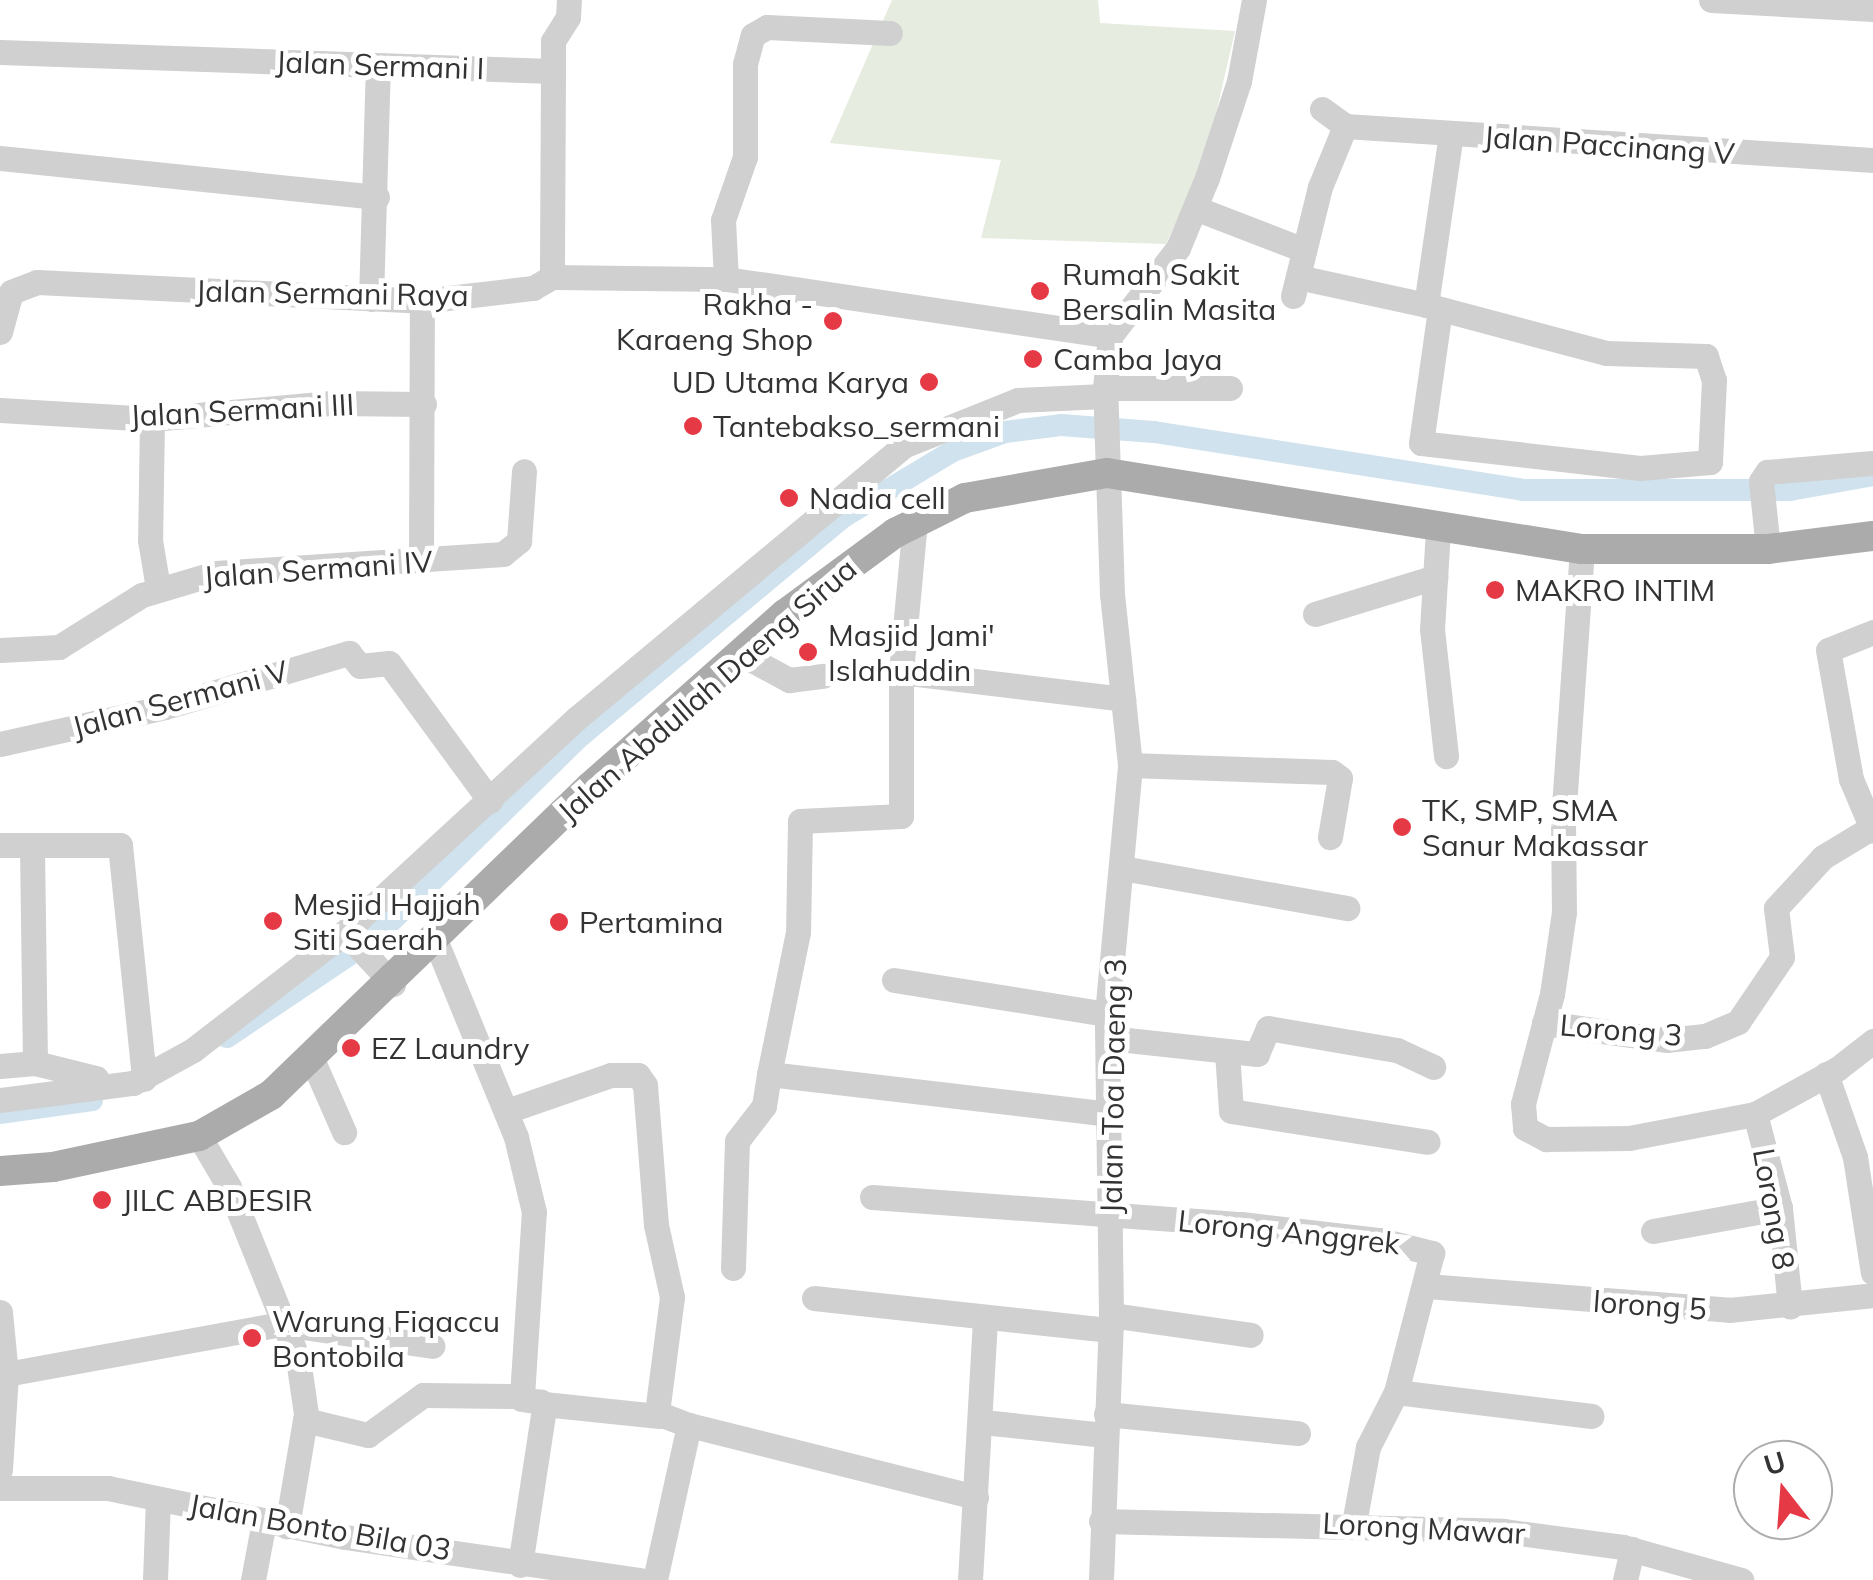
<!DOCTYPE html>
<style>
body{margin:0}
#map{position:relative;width:1873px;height:1580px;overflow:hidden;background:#fff;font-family:Mulish,sans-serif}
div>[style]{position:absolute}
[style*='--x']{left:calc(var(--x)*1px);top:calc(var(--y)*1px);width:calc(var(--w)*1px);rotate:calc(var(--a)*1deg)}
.green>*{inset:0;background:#e6ecdf}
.canal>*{height:22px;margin:-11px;padding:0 11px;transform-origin:11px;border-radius:11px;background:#cfe2ee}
.minor>*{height:25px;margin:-12.5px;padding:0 12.5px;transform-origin:12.5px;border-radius:12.5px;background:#d0d0d0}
.major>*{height:30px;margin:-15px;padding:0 15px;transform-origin:15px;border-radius:15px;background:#ababab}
.dots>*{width:28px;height:28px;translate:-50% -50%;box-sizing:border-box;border:5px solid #fff;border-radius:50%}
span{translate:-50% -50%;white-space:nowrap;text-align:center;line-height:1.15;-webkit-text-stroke:10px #fff;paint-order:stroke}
.street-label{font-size:30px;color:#333}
.poi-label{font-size:30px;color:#333}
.left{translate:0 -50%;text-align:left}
.right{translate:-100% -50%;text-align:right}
.north{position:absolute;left:1733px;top:1440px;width:100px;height:100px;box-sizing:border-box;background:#fff;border:2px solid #adadad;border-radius:50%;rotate:343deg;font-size:28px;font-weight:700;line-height:40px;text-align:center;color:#333}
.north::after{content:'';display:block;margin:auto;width:35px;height:45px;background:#e63946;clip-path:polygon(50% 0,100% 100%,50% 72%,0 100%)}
</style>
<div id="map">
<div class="green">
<div style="clip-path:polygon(892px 0,1098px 0,1100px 23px,1235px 31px,1206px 157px,1166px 244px,981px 238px,1001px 160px,830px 143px)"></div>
</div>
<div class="canal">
<div style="--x:227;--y:1037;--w:176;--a:-33.9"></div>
<div style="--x:373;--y:939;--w:287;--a:-44.4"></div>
<div style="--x:578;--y:738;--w:345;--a:-39.8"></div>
<div style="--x:843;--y:517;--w:128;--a:-31"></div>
<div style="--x:953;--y:451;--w:55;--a:-20.1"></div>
<div style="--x:1005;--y:432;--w:56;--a:-7.1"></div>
<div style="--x:1061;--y:425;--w:93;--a:4.3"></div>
<div style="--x:1154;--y:432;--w:374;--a:8.9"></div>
<div style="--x:1523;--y:490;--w:267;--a:0"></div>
<div style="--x:1790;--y:490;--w:84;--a:-10.2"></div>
<div style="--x:0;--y:1113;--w:93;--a:-8"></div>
</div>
<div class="minor">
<div style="--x:1711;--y:0;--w:162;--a:3.2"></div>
<div style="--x:0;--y:52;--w:553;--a:1.97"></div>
<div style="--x:553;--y:71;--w:206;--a:90.3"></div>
<div style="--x:553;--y:71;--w:30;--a:-90"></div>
<div style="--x:553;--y:41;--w:28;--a:-58"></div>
<div style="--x:568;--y:17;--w:17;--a:-87"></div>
<div style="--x:1322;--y:109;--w:29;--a:36"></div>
<div style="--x:1345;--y:126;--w:529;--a:3.68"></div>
<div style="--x:0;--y:158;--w:379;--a:5.9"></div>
<div style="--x:1195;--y:208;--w:117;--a:21.1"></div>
<div style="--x:1298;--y:277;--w:131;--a:12.3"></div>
<div style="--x:1426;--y:305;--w:186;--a:14.9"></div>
<div style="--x:1606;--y:353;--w:100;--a:1.7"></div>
<div style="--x:1706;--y:356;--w:25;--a:72"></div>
<div style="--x:1714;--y:380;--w:82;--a:92.8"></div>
<div style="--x:1710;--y:462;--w:70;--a:175.1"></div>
<div style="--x:1640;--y:468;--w:220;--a:-173.5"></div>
<div style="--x:1421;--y:443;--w:135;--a:-81.9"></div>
<div style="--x:726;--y:279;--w:59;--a:-92.9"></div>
<div style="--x:723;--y:220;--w:67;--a:-70.8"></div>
<div style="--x:745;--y:157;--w:93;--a:-90"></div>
<div style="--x:745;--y:64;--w:30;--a:-75"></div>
<div style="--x:753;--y:35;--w:16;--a:-30"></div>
<div style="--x:767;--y:27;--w:123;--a:2.8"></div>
<div style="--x:1293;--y:296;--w:112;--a:-76.1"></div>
<div style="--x:1320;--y:187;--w:66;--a:-67.7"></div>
<div style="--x:371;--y:299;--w:232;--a:-88.3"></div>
<div style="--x:1426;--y:305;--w:173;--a:-81.7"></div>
<div style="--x:0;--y:332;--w:41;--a:-74.6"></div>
<div style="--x:11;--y:292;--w:28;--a:-21"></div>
<div style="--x:37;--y:282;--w:385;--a:2.8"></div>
<div style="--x:422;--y:301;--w:112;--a:-6.7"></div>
<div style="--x:533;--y:288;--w:22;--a:-30"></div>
<div style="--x:552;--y:277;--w:174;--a:0.7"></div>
<div style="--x:726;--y:279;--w:388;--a:8.4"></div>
<div style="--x:1105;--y:388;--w:125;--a:0"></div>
<div style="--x:0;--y:410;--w:152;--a:3.4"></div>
<div style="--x:152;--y:419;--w:182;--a:-5.1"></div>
<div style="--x:333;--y:403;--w:91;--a:0.6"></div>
<div style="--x:152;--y:419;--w:121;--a:90.9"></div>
<div style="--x:150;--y:540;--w:49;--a:80.5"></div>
<div style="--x:915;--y:521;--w:152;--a:95.3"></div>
<div style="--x:901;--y:672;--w:144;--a:90"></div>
<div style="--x:901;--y:816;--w:101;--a:177.2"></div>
<div style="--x:800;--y:821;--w:111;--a:91"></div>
<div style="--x:798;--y:932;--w:145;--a:101.5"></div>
<div style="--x:769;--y:1074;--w:345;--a:6.7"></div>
<div style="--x:1438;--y:529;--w:100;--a:93.4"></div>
<div style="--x:1432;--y:629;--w:128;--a:83.7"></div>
<div style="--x:1582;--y:549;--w:272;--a:94"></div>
<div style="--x:1563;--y:820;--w:92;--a:89.4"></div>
<div style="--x:1564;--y:912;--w:83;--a:98.3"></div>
<div style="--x:1552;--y:994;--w:114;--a:104.8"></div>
<div style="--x:1523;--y:1104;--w:24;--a:85"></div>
<div style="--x:1525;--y:1128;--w:24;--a:28"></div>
<div style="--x:1546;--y:1139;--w:83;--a:-0.7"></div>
<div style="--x:1629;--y:1138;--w:128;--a:-10.8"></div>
<div style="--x:1755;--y:1114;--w:94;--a:-28.8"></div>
<div style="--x:1837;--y:1069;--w:46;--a:-37.9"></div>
<div style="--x:1768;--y:549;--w:68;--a:-95.9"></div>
<div style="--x:1761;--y:481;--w:11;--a:-56"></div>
<div style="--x:1767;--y:472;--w:106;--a:-4.9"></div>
<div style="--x:421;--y:562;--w:261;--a:-89.8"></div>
<div style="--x:1315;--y:614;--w:126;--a:-17.1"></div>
<div style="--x:1873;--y:632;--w:48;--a:158.2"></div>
<div style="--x:1828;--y:650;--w:131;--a:79.9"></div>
<div style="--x:1851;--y:779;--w:56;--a:67.1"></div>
<div style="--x:0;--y:650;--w:59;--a:-2.9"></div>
<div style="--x:59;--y:647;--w:98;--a:-32.1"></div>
<div style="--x:142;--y:595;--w:77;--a:-16.6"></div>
<div style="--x:216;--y:573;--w:288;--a:-3.8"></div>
<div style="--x:503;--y:554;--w:21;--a:-39"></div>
<div style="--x:519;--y:541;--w:70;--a:-85.9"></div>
<div style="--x:741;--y:654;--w:55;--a:28.4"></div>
<div style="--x:789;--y:680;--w:34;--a:-7"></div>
<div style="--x:901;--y:672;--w:224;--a:6.9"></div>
<div style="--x:0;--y:744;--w:169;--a:-12.6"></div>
<div style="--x:165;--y:707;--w:192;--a:-16.4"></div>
<div style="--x:349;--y:653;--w:17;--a:50"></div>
<div style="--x:360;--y:666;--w:29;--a:-6"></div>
<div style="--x:389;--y:663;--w:171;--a:53.8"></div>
<div style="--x:1130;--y:765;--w:202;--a:2"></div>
<div style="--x:1332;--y:772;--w:10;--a:37"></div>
<div style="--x:1340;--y:778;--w:60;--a:99.6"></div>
<div style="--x:0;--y:845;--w:120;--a:0"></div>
<div style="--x:120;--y:845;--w:235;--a:84.1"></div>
<div style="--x:32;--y:848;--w:215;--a:89.2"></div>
<div style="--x:1122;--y:868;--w:229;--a:10.1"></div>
<div style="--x:345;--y:932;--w:71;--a:47.3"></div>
<div style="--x:894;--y:980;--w:216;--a:9.1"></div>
<div style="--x:1544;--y:1023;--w:123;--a:7.9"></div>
<div style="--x:1666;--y:1040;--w:39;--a:-6"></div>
<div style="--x:1705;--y:1036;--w:36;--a:-23"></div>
<div style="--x:1738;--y:1022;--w:78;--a:-55.9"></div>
<div style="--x:1782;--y:957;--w:49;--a:-97"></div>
<div style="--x:1776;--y:908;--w:69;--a:-47.3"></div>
<div style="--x:1823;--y:857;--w:56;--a:-31.1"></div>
<div style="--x:1109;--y:1038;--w:149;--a:6.2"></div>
<div style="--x:1257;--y:1054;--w:28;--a:-67"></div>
<div style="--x:1268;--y:1028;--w:131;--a:9.7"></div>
<div style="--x:1397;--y:1050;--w:40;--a:25"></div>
<div style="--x:1227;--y:1052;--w:59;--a:86.1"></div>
<div style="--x:1231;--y:1111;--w:199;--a:8.9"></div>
<div style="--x:312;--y:1059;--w:80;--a:66.3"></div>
<div style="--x:0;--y:1066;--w:35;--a:-5"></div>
<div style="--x:35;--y:1063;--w:63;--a:13.8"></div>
<div style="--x:1826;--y:1074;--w:88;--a:70.7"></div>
<div style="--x:1855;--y:1157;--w:117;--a:81.2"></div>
<div style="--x:0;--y:1100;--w:134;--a:-7.3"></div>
<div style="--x:133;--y:1083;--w:68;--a:-28.8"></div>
<div style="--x:193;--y:1050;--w:192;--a:-37.8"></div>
<div style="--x:345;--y:932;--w:316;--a:-42.7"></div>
<div style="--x:577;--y:718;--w:425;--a:-39.8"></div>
<div style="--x:903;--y:446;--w:124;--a:-21.8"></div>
<div style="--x:1018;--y:400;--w:86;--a:-2.7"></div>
<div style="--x:507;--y:1111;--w:110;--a:-19.1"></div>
<div style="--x:611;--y:1075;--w:27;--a:0"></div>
<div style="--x:638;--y:1075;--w:12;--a:55"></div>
<div style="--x:645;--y:1085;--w:140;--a:85.5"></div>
<div style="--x:656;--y:1225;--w:74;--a:77.5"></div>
<div style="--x:672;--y:1297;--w:117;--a:97.4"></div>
<div style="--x:657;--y:1413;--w:34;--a:21"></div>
<div style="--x:689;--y:1425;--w:159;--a:102.4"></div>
<div style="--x:1755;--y:1114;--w:97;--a:75.1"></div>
<div style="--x:1780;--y:1208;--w:99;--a:84.2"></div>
<div style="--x:199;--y:1136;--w:59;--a:59.5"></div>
<div style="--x:229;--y:1187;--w:185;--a:68.1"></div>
<div style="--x:298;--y:1359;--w:56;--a:81.7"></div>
<div style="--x:306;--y:1414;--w:114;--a:99.6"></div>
<div style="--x:872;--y:1197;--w:370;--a:4.2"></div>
<div style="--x:1241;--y:1224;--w:140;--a:6.6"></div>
<div style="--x:1380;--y:1240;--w:54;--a:14"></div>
<div style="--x:1432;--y:1253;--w:144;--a:104.5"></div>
<div style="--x:1396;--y:1392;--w:62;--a:117"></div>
<div style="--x:1368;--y:1447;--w:77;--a:100.4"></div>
<div style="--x:1653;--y:1231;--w:129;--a:-10.3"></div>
<div style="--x:733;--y:1268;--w:127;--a:-88.2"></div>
<div style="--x:737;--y:1141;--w:44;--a:-52.4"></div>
<div style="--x:764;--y:1106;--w:32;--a:-81"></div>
<div style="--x:1427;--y:1286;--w:303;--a:4.5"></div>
<div style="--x:1729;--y:1310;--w:145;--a:-5.9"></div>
<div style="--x:814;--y:1298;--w:298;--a:6.2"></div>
<div style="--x:0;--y:1312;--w:62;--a:84.5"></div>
<div style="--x:6;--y:1374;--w:96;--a:93.6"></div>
<div style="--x:1111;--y:1315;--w:141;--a:8.1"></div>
<div style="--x:6;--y:1374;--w:280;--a:-10.3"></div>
<div style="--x:282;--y:1324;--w:152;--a:8.3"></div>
<div style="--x:1396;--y:1392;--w:197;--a:7"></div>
<div style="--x:544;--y:1404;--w:116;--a:6"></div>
<div style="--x:1106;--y:1414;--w:193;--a:5.7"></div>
<div style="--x:305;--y:1420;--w:65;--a:13.4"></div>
<div style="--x:368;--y:1435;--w:68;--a:-36"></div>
<div style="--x:423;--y:1395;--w:99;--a:0.6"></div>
<div style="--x:522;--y:1396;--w:184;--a:-86.3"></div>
<div style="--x:534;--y:1212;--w:77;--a:-103.5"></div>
<div style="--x:516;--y:1137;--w:216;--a:-112.3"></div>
<div style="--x:983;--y:1422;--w:122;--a:6.1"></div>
<div style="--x:689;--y:1425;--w:296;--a:14.1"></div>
<div style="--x:0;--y:1488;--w:108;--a:0"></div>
<div style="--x:108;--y:1488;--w:242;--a:11.7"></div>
<div style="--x:345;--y:1537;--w:298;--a:8.3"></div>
<div style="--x:1101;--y:1521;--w:402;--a:1.4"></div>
<div style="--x:1503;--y:1531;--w:121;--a:7.6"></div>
<div style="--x:1623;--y:1547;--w:123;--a:15.6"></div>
<div style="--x:520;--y:1565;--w:158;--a:-81.3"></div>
<div style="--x:544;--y:1409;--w:8;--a:-113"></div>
<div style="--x:541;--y:1402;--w:20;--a:-171"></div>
<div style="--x:155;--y:1580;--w:81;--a:-87.9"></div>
<div style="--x:253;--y:1580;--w:60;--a:-79.4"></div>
<div style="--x:970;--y:1580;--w:259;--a:-86.7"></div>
<div style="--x:1101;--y:1580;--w:265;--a:-87.8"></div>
<div style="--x:1111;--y:1315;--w:301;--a:-90.8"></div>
<div style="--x:1107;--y:1014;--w:250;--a:-84.7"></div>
<div style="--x:1130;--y:765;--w:172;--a:-96"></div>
<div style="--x:1112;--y:594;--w:206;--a:-91.9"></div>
<div style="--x:1105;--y:388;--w:52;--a:-84.5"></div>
<div style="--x:1110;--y:336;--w:111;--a:-52.3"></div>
<div style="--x:1178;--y:248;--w:76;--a:-67.5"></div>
<div style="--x:1207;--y:178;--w:102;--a:-71.7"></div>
<div style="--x:1239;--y:81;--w:82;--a:-79.5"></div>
<div style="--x:1625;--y:1580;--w:32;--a:-77"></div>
</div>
<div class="major">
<div style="--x:0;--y:1171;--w:53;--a:-4.3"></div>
<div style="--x:53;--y:1167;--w:149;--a:-12"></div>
<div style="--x:199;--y:1136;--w:83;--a:-29.7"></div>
<div style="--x:271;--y:1095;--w:443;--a:-44"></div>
<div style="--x:590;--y:787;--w:261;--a:-41.6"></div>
<div style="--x:785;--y:614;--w:137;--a:-36.4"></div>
<div style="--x:895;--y:533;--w:78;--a:-26.6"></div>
<div style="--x:965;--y:498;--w:144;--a:-10"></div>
<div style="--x:1107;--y:473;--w:481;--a:9.1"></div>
<div style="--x:1582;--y:549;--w:186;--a:0"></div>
<div style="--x:1768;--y:549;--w:106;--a:-7.1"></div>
</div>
<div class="dots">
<div style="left:1040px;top:291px;background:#e63946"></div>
<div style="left:833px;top:321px;background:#e63946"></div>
<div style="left:1033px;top:359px;background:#e63946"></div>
<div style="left:929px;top:382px;background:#e63946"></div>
<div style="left:693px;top:426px;background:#e63946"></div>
<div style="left:789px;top:498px;background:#e63946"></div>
<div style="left:1495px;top:590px;background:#e63946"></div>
<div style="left:808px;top:652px;background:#e63946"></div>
<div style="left:1402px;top:827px;background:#e63946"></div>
<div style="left:273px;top:921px;background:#e63946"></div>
<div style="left:559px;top:922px;background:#e63946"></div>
<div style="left:351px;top:1048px;background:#e63946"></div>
<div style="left:102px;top:1200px;background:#e63946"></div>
<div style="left:252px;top:1338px;background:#e63946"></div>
</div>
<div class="street-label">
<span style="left:380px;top:65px;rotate:2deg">Jalan Sermani I</span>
<span style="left:1609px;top:145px;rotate:4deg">Jalan Paccinang V</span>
<span style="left:332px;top:293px;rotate:1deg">Jalan Sermani Raya</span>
<span style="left:242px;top:410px;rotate:-3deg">Jalan Sermani III</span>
<span style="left:318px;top:569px;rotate:-4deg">Jalan Sermani IV</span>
<span style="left:707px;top:690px;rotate:-41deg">Jalan Abdullah Daeng Sirua</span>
<span style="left:180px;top:699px;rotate:-15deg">Jalan Sermani V</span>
<span style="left:1621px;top:1030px;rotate:5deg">Lorong 3</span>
<span style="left:1113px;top:1086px;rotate:-89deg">Jalan Toa Daeng 3</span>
<span style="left:1774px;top:1209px;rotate:80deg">Lorong 8</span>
<span style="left:1289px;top:1232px;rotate:6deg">Lorong Anggrek</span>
<span style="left:1650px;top:1305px;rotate:4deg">lorong 5</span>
<span style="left:320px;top:1527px;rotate:10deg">Jalan Bonto Bila 03</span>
<span style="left:1424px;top:1528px;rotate:3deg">Lorong Mawar</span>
</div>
<div class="poi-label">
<span class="left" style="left:1062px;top:291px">Rumah Sakit<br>Bersalin Masita</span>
<span class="right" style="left:813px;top:321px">Rakha -<br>Karaeng Shop</span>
<span class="left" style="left:1053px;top:359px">Camba Jaya</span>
<span class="right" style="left:909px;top:382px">UD Utama Karya</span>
<span class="left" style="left:713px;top:426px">Tantebakso_sermani</span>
<span class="left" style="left:809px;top:498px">Nadia cell</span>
<span class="left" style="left:1515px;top:590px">MAKRO INTIM</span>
<span class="left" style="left:828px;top:652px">Masjid Jami'<br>Islahuddin</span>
<span class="left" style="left:1422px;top:827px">TK, SMP, SMA<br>Sanur Makassar</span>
<span class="left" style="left:293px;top:921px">Mesjid Hajjah<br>Siti Saerah</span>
<span class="left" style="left:579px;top:922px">Pertamina</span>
<span class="left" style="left:371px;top:1048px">EZ Laundry</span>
<span class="left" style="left:122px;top:1200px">JILC ABDESIR</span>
<span class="left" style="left:272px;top:1338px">Warung Fiqaccu<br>Bontobila</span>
</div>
<div class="north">U</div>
</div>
